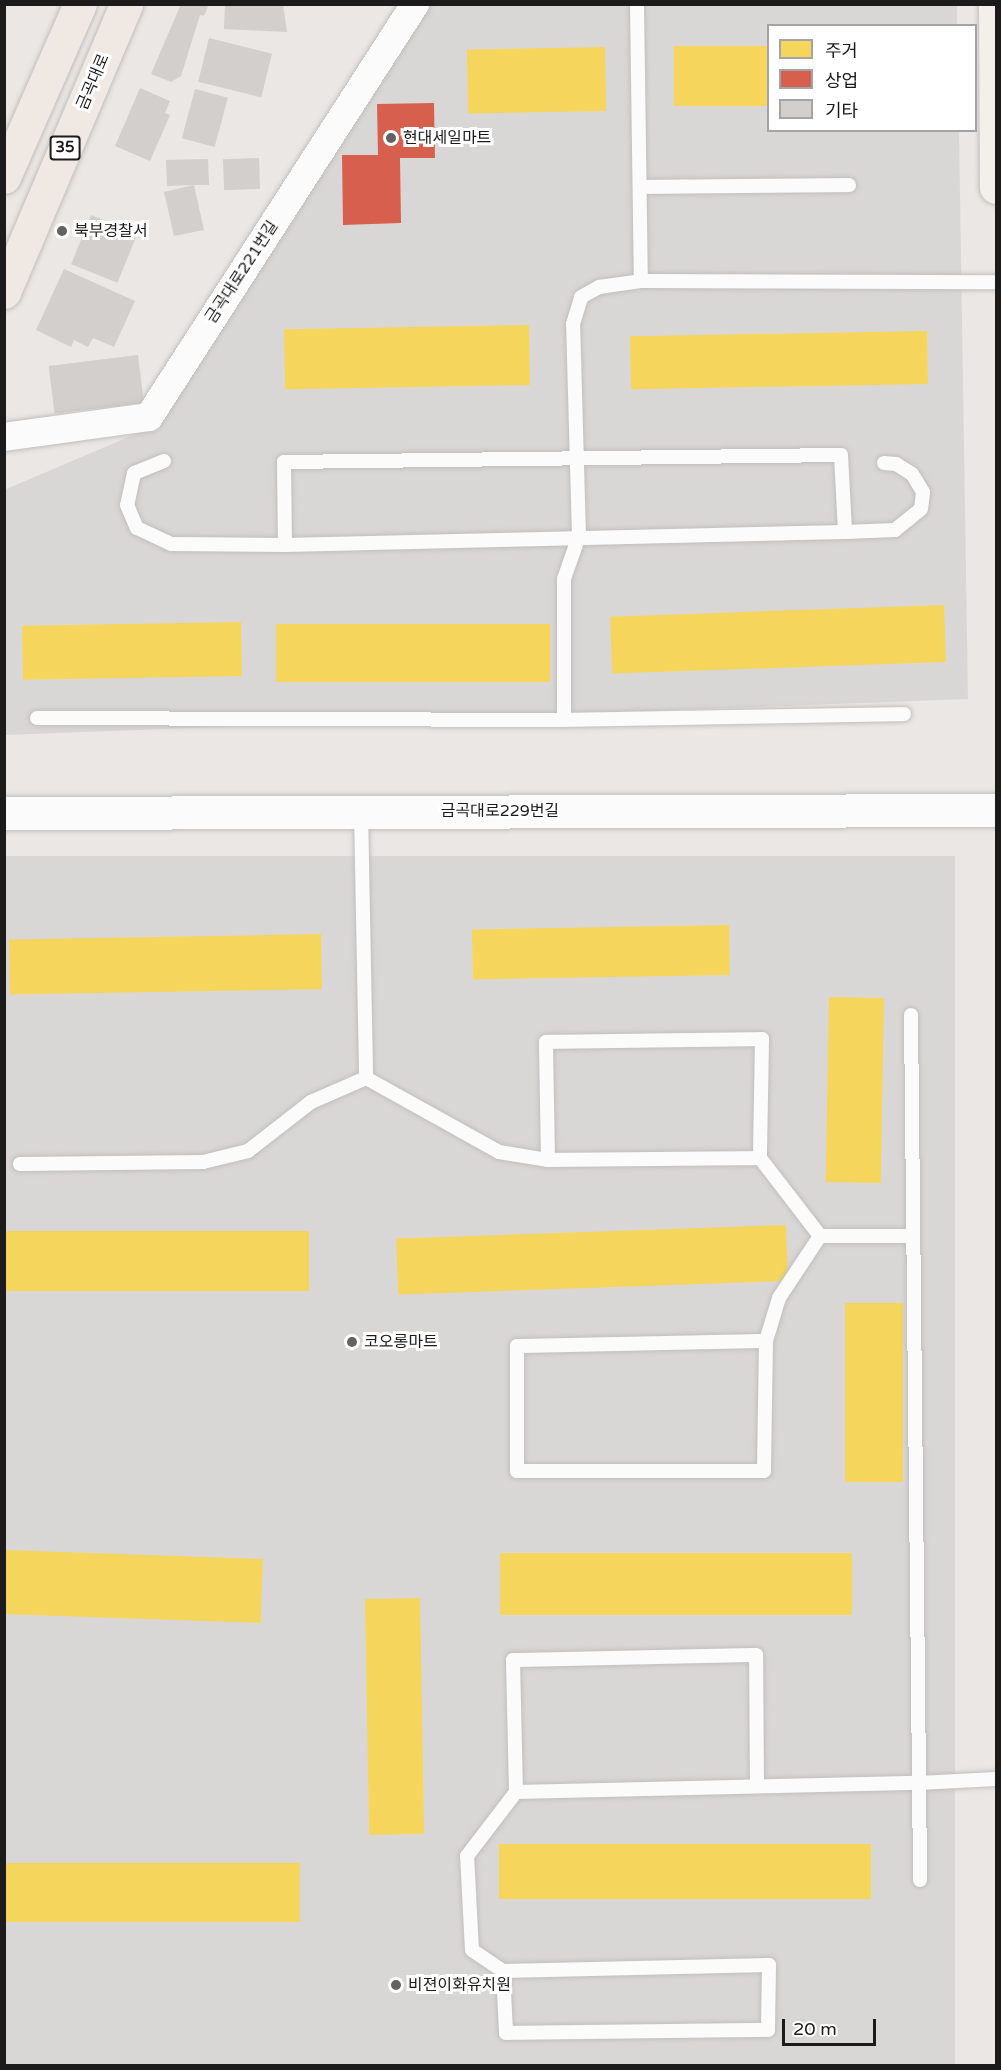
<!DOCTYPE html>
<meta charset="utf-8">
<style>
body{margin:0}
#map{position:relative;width:1001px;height:2070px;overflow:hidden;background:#eae7e4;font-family:"Varela Round","Noto Sans KR",sans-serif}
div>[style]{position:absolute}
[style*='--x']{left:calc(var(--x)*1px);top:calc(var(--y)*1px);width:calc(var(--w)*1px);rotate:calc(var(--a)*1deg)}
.residential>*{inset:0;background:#d9d7d5;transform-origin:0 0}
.homes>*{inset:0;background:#f6d55c;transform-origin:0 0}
.shops>*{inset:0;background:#d6604d}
.building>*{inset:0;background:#d2cfcc;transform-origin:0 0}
.roads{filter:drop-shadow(0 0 2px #c1bfbe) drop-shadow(0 0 2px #c1bfbe)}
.service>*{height:14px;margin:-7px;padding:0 7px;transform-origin:7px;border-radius:7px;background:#fcfbfb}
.minor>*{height:28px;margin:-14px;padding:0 14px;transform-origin:14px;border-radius:14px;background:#fcfbfb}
.tertiary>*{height:33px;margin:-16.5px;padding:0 16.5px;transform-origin:16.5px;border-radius:16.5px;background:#fcfbfb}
.secondary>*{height:33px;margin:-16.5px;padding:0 16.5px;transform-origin:16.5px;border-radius:16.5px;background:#f2f0e9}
.primary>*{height:33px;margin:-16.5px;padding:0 16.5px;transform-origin:16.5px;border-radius:16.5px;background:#efe8e3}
.dots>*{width:16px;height:16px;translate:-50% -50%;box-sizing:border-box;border:3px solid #fff;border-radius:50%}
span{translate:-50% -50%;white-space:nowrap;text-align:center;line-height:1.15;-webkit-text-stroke:6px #fff;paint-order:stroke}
.shield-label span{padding:2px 4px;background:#fff;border:2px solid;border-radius:4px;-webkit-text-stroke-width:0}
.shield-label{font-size:15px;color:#1b1b1b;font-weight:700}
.street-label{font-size:16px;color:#1b1b1b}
.poi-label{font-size:16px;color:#1b1b1b}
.left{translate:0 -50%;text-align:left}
.frame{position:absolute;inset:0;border:6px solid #1b1b1b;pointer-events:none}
.legend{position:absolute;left:767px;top:24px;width:210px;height:108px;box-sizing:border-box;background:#fff;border:2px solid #a4a4a4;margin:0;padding:8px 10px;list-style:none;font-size:18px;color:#1b1b1b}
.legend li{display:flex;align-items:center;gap:12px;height:30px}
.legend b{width:30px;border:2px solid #a4a4a4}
.scale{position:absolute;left:782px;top:2019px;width:94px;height:27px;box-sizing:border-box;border:3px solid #1b1b1b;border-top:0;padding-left:8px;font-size:18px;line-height:21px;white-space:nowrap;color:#1b1b1b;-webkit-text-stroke:4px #fff;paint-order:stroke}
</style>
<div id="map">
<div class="residential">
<div style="clip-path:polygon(428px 5px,957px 5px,957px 25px,768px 26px,768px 130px,959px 131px,968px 699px,5px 735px,4px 490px,152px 427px)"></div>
<div style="left:955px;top:856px;width:1209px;height:951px;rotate:90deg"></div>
</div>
<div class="homes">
<div style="left:674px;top:46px;width:94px;height:60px"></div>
<div style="left:605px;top:47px;width:64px;height:138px;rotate:89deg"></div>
<div style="left:529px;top:325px;width:60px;height:245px;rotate:89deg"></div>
<div style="left:927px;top:331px;width:53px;height:297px;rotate:89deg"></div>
<div style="left:944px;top:605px;width:57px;height:334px;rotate:88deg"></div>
<div style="left:241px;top:622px;width:54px;height:219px;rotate:89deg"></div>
<div style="left:276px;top:624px;width:274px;height:58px"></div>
<div style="left:729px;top:925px;width:50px;height:257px;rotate:89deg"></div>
<div style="left:321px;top:934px;width:55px;height:312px;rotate:89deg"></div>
<div style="left:829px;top:997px;width:55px;height:185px;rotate:1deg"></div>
<div style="left:786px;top:1225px;width:56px;height:390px;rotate:88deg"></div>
<div style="left:309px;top:1231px;width:60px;height:305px;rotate:90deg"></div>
<div style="left:845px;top:1303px;width:58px;height:179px"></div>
<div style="left:4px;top:1550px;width:259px;height:64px;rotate:2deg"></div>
<div style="left:500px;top:1553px;width:352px;height:62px"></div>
<div style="left:420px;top:1598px;width:236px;height:55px;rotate:89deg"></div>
<div style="left:499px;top:1844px;width:372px;height:55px"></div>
<div style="left:300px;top:1863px;width:59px;height:296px;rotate:90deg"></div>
</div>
<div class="shops">
<div style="clip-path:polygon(434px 103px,435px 158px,400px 158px,401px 223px,343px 225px,342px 155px,378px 155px,377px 104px)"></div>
</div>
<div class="building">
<div style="clip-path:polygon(181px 4px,208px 6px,204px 16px,200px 15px,181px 76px,171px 82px,151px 74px)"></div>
<div style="clip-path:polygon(225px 4px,283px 4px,287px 32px,224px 29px)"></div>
<div style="left:209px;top:38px;width:65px;height:45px;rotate:14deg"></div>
<div style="clip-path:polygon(140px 88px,170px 101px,165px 113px,170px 115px,150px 161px,115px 146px)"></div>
<div style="left:195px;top:89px;width:34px;height:51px;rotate:15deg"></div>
<div style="left:259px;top:158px;width:31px;height:36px;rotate:88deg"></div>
<div style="clip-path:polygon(208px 159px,209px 185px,194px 185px,204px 230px,174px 236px,164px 192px,194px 185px,167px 186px,166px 160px)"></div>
<div style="left:91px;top:215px;width:50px;height:53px;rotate:22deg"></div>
<div style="clip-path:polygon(64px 269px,135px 301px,114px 347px,93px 338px,88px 347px,74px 340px,71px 347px,36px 330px)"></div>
<div style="left:138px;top:355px;width:48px;height:90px;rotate:83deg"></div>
</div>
<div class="roads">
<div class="service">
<div style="--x:637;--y:4;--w:277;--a:89.2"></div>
<div style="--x:640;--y:187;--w:209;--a:-0.5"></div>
<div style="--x:841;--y:455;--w:77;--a:87"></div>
<div style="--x:845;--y:532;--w:560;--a:178.67"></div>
<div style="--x:285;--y:545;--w:83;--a:-90.7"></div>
<div style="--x:284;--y:462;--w:557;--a:-0.72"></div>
<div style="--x:164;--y:461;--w:32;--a:158"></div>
<div style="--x:134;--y:473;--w:33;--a:102"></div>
<div style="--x:127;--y:505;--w:25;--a:67"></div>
<div style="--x:137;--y:528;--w:38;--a:25"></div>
<div style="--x:172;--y:544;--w:113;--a:0.5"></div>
<div style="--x:845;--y:532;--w:50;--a:-2.3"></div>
<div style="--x:895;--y:530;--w:33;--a:-39"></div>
<div style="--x:921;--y:509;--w:17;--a:-83"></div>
<div style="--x:923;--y:492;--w:21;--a:-121"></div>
<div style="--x:912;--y:474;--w:19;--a:-148"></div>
<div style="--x:896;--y:464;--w:12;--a:-175"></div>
<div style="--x:904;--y:714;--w:340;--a:179"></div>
<div style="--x:564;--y:720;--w:141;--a:-90"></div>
<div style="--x:564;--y:579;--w:46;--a:-70.8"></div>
<div style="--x:579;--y:536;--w:212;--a:-91.6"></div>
<div style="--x:573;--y:324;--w:28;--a:-73"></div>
<div style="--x:581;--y:297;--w:21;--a:-29"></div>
<div style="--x:599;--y:287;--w:42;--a:-8.1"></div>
<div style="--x:641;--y:281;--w:355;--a:0.2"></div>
<div style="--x:37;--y:718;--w:527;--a:0.22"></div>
<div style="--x:361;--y:811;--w:267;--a:88.9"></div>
<div style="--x:911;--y:1015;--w:865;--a:89.4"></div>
<div style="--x:548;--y:1160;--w:118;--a:-91"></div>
<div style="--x:546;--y:1042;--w:216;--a:-0.8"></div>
<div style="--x:762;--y:1039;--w:119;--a:91"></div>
<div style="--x:20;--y:1164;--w:183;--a:-0.6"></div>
<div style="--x:203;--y:1162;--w:46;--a:-13.7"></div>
<div style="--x:248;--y:1151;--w:80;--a:-37.9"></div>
<div style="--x:311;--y:1102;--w:60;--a:-23.6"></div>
<div style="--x:366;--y:1078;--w:152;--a:29.1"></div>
<div style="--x:499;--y:1152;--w:50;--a:9.3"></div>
<div style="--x:548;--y:1160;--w:212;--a:-0.5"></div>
<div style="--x:760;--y:1158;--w:98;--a:52.4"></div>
<div style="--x:820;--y:1236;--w:74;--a:123.5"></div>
<div style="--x:779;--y:1298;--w:45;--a:106.8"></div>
<div style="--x:766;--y:1341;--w:130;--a:90.9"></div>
<div style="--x:764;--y:1471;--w:247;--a:180"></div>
<div style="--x:517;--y:1471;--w:125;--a:-90"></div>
<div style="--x:517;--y:1346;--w:249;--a:-1.2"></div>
<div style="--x:820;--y:1236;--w:90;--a:0"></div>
<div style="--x:757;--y:1786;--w:131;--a:-90.4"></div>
<div style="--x:756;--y:1655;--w:243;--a:178.8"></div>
<div style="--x:513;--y:1660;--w:132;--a:88.7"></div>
<div style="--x:516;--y:1792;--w:403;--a:-1.3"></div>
<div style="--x:919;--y:1783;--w:77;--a:-3"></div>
<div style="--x:503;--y:1971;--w:62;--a:87.2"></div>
<div style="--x:506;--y:2033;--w:262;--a:-0.7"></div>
<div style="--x:768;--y:2030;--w:65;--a:-89.1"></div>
<div style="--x:769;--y:1965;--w:266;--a:178.7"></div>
<div style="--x:503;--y:1971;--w:37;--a:-146"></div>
<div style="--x:472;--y:1950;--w:94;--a:-93"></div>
<div style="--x:467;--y:1856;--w:81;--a:-52.6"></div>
</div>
<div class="minor">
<div style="--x:4;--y:437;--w:146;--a:-7.9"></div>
<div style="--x:149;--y:417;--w:491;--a:-57.2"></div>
</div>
<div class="tertiary">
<div style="--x:4;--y:813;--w:992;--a:-0.17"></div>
</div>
<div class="secondary">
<div style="--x:995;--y:4;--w:183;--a:89.7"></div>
</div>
<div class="primary">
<div style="--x:4;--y:177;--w:189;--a:-66.3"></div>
<div style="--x:4;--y:292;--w:313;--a:-67"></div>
</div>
</div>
<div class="dots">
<div style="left:391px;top:138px;background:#636261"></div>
<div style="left:62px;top:231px;background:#636261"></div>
<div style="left:352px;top:1342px;background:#636261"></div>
<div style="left:396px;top:1985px;background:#636261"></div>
</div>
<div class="shield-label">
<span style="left:65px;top:148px">35</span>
</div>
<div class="street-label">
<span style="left:93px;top:82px;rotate:-67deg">금곡대로</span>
<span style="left:242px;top:272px;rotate:-57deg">금곡대로221번길</span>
<span style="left:500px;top:811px">금곡대로229번길</span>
</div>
<div class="poi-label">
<span class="left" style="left:403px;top:138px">현대세일마트</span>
<span class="left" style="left:74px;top:231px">북부경찰서</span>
<span class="left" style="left:364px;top:1342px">코오롱마트</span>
<span class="left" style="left:408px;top:1985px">비젼이화유치원</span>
</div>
<div class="frame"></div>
<ul class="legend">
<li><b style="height:16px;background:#f6d55c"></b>주거</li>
<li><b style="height:16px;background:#d6604d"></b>상업</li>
<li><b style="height:16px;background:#d2cfcc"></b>기타</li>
</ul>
<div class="scale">20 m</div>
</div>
